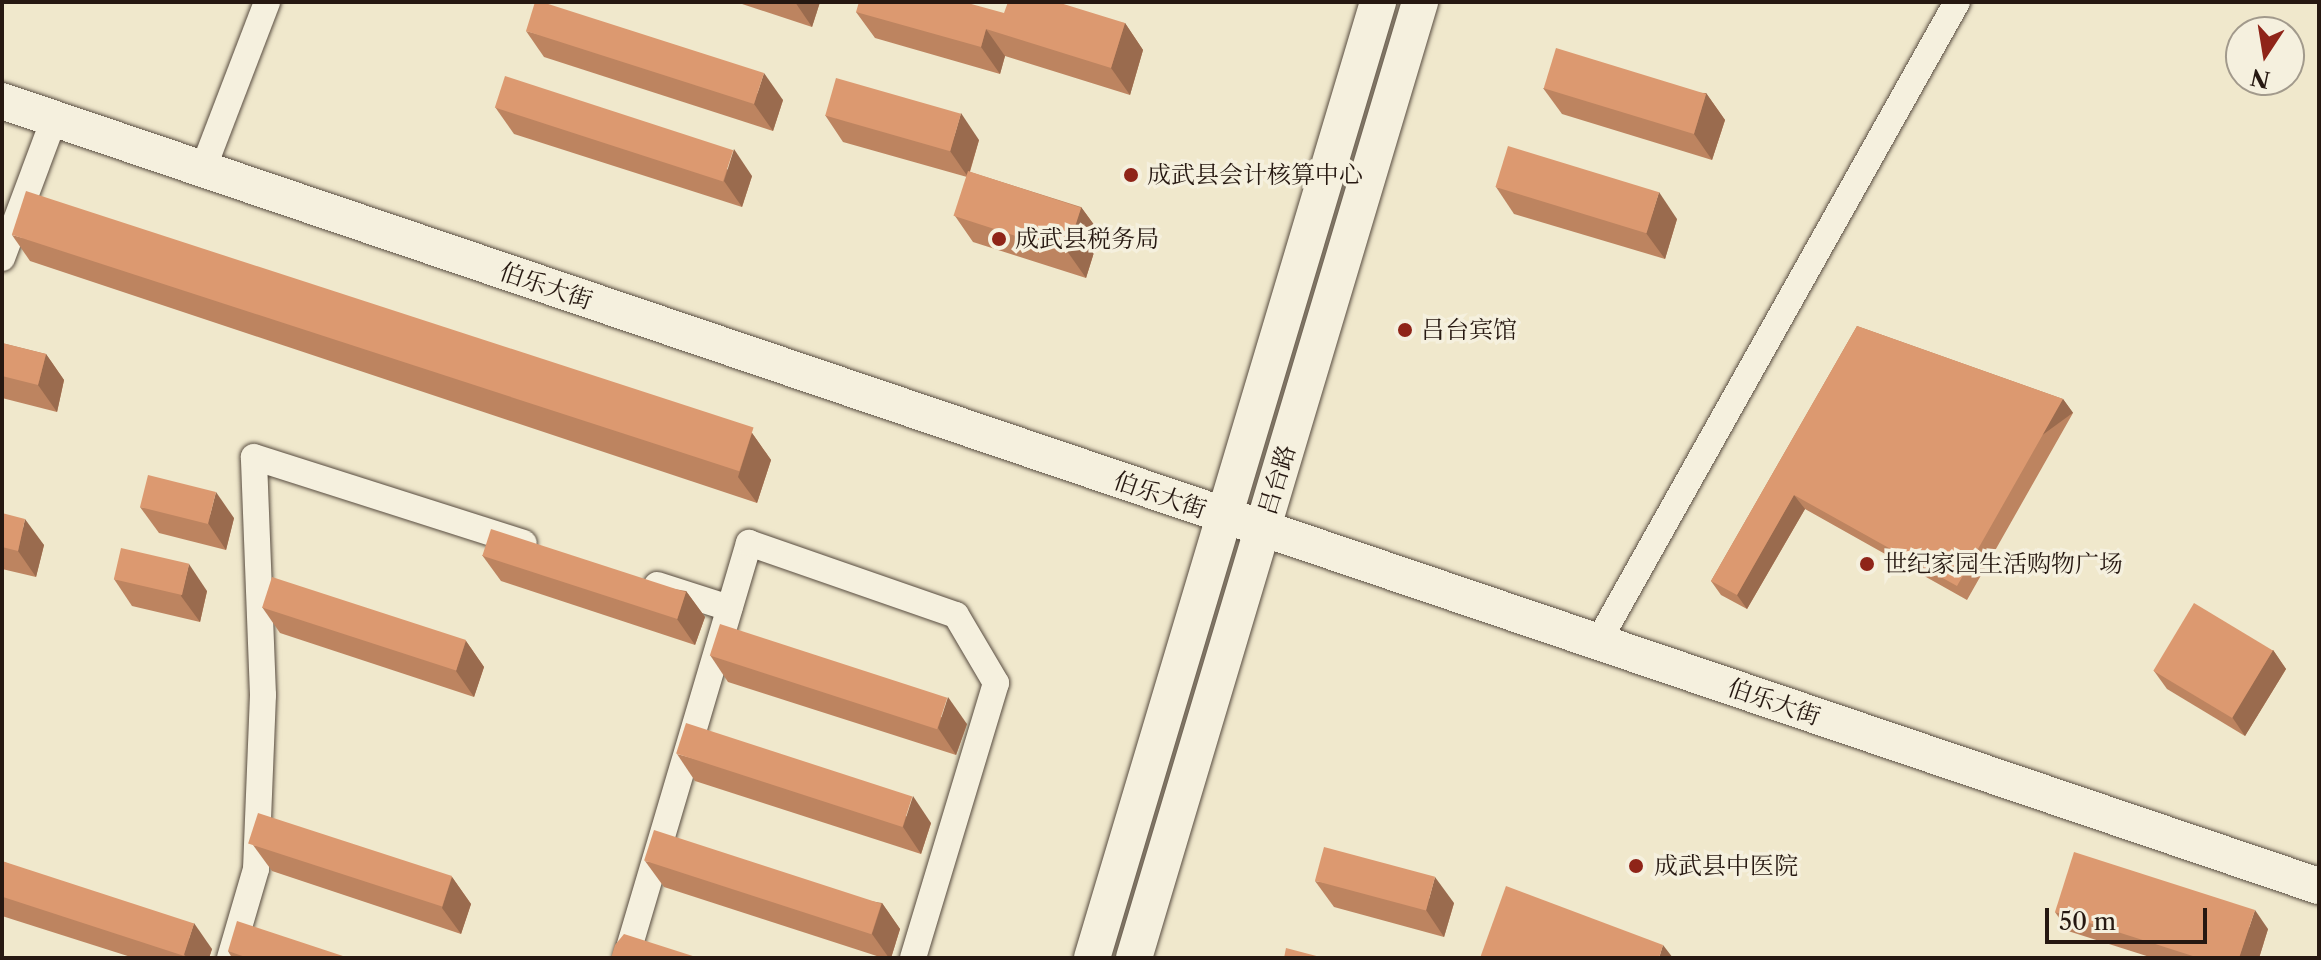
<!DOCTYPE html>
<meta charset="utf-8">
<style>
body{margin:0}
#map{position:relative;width:2321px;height:960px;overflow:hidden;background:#f0e8cc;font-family:"Libre Caslon Text","Noto Serif SC",serif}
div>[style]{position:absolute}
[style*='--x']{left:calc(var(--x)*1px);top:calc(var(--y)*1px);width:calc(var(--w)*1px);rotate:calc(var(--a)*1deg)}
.roads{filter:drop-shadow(0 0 2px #584c40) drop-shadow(0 0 2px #584c40)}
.minor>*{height:26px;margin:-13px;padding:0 13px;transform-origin:13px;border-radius:13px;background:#f5f0de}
.secondary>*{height:36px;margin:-18px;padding:0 18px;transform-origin:18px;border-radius:18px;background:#f5f0de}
.wall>*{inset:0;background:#bd8460}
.shaded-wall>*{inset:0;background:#9a6b4e;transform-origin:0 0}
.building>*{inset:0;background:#dc9970;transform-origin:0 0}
.dots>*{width:22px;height:22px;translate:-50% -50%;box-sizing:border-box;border:4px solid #f5f0de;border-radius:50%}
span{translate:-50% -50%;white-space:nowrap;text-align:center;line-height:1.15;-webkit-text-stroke:7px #f5f0de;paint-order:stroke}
.poi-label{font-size:24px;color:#261811}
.left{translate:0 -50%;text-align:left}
.street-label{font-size:24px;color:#261811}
.frame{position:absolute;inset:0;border:4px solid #261811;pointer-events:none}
.north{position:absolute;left:2225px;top:16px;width:80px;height:80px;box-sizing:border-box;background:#f5f0de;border:2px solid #a29a8c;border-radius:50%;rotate:192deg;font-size:22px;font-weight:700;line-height:32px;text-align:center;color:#261811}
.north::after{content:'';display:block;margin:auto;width:28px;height:36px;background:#8f2418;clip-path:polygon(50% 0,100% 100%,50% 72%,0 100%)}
.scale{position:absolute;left:2045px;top:908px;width:162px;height:36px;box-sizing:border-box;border:4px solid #261811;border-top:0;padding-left:10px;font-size:24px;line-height:28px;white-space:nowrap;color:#261811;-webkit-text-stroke:6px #f5f0de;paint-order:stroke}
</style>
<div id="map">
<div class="roads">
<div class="minor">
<div style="--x:203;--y:169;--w:179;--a:-69"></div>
<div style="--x:2;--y:258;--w:148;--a:-69.5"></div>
<div style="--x:657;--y:585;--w:76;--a:17.7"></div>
<div style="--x:1598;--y:642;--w:734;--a:-60.71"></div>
<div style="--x:230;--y:958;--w:93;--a:-73.7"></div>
<div style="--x:256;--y:869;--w:174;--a:-87.7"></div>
<div style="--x:263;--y:695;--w:238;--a:-92.2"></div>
<div style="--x:254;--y:457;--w:283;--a:17.7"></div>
<div style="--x:626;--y:958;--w:433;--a:-73.5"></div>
<div style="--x:749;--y:543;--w:219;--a:19.2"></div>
<div style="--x:956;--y:615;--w:79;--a:59.5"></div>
<div style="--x:996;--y:683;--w:287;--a:106.8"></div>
</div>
<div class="secondary">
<div style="--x:2;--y:101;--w:2446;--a:18.72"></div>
<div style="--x:1092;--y:958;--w:998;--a:-73.34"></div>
<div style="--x:1134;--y:958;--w:998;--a:-73.34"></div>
</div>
</div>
<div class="wall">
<div style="clip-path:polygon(736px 2px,820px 2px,812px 27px)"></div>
<div style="clip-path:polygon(856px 12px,1004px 13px,1125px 23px,1143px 50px,1130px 95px,1005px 56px,1000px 74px,875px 38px)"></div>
<div style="clip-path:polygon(526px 31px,783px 100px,773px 131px,544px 57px)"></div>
<div style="clip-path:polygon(1543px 88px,1706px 93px,1725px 120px,1712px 160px,1562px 114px)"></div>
<div style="clip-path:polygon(495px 107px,752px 176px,742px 207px,514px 134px)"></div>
<div style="clip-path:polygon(825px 115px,979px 140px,970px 172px,1081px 207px,1100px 233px,1086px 278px,973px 242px,955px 216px,967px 177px,843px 142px)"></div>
<div style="clip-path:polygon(1496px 187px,1677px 219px,1665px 259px,1514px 214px)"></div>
<div style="clip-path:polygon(12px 235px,752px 433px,771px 460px,757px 503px,30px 261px)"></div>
<div style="clip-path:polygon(1857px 326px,2063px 399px,2073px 413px,1967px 600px,1805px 509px,1747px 609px,1721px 595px,1711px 581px)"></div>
<div style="clip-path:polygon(2px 343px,46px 354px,64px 380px,57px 412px,2px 398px)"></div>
<div style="clip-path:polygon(140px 507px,234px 518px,226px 550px,159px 533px)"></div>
<div style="clip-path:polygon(2px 513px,44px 545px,36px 577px,2px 569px)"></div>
<div style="clip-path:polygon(482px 555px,686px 591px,705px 617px,695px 645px,501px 581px)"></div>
<div style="clip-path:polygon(114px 579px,207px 591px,200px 622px,132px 606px)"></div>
<div style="clip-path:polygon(262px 607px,466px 641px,484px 667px,474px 697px,280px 633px)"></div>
<div style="clip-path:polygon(2273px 650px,2286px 669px,2245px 736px,2167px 689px,2154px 671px)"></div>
<div style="clip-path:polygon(710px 655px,967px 724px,956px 755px,728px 682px)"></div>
<div style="clip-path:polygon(677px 754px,931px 823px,921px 854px,695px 781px)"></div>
<div style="clip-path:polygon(253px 845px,452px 877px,471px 904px,461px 934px,272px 871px)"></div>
<div style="clip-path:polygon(2px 861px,212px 949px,209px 958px,134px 958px,2px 916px)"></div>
<div style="clip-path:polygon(645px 861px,882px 903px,900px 929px,891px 958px,883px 958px,664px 887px)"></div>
<div style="clip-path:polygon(1315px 881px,1454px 903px,1444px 937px,1334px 907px)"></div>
<div style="clip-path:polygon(2055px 912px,2268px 929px,2259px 958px,2153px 958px,2068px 931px)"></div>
<div style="clip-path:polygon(228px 951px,349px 958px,232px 958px)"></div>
</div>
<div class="shaded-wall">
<div style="clip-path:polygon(795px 2px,820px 2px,812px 27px)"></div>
<div style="clip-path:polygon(1125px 23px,1143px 50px,1130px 95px,1111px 68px)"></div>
<div style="clip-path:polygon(986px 29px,1005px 56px,1000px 74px,981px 47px)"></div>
<div style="clip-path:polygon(764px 73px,783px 100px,773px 131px,754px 104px)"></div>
<div style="clip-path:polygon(1706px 93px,1725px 120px,1712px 160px,1694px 134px)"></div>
<div style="clip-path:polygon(961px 113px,979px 140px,968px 177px,950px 151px)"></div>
<div style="clip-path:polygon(734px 149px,752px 176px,742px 207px,724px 181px)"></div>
<div style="clip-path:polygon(1659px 192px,1677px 219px,1665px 259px,1646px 233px)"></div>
<div style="clip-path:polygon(1081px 207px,1100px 233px,1086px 278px,1067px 251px)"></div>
<div style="clip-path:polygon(46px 354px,64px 380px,57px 412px,38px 385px)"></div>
<div style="left:2063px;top:399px;width:17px;height:215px;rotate:54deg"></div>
<div style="clip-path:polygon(752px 433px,771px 460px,757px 503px,738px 477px)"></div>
<div style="clip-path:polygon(216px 492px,234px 518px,226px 550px,208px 523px)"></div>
<div style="clip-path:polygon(1794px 495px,1805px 509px,1747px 609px,1737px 595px)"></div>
<div style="clip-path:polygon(25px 519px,44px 545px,36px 577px,18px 551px)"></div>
<div style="clip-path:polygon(189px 564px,207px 591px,200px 622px,181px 596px)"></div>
<div style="clip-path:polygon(686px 591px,705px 617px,695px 645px,677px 619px)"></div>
<div style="clip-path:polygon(466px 641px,484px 667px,474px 697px,456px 671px)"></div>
<div style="clip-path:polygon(2273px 650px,2286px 669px,2245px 736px,2232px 717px)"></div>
<div style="clip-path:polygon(948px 697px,967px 724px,956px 755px,938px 728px)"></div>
<div style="clip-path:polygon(913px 796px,931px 823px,921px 854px,903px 827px)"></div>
<div style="clip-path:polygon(452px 877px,471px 904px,461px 934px,442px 908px)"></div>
<div style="clip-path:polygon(1435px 877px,1454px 903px,1444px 937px,1426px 910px)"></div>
<div style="clip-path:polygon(882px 903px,900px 929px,891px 958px,889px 958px,872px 934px)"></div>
<div style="clip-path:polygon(2255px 910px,2268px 929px,2259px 958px,2239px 958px)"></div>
<div style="clip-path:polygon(194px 923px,212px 949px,209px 958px,187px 958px,184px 954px)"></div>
<div style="clip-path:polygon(1663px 945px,1673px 958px,1659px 958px)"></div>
</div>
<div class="building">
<div style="clip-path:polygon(535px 2px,542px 2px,764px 73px,754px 104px,526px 31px)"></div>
<div style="clip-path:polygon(859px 2px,964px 2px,1004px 13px,1008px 2px,1057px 2px,1125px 23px,1111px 68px,986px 29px,981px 47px,856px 12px)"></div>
<div style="left:1556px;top:48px;width:157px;height:42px;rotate:17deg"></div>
<div style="left:505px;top:76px;width:240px;height:33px;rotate:18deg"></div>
<div style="left:836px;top:78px;width:130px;height:39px;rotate:16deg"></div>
<div style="left:1508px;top:146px;width:158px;height:43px;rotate:17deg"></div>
<div style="left:968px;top:171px;width:119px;height:47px;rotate:18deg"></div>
<div style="left:26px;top:191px;width:765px;height:46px;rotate:18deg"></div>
<div style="clip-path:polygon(1857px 326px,2063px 399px,1957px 586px,1794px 495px,1737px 595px,1711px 581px)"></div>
<div style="clip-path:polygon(2px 343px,46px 354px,38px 385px,2px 376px)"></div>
<div style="left:148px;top:475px;width:70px;height:33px;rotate:14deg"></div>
<div style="clip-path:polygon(2px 513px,25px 519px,18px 551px,2px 547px)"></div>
<div style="left:491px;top:529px;width:205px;height:28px;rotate:18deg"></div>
<div style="left:121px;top:548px;width:70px;height:32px;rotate:13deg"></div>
<div style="left:272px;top:577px;width:204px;height:32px;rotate:18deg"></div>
<div style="left:2194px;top:603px;width:92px;height:79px;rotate:31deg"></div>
<div style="left:720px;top:624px;width:239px;height:33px;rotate:18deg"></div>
<div style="left:686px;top:723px;width:238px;height:32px;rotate:18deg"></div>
<div style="left:258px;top:813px;width:204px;height:32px;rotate:18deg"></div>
<div style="left:654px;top:830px;width:239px;height:32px;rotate:18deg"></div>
<div style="left:1324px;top:847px;width:115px;height:35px;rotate:15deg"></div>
<div style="clip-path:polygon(2074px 852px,2255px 910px,2239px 958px,2199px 958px,2055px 912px)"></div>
<div style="left:2px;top:861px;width:202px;height:34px;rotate:18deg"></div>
<div style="clip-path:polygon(1506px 886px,1663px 945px,1659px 958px,1480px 958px)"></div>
<div style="clip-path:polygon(237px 921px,349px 958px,248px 958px,228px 951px)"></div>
<div style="clip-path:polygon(624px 934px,699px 958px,611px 958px,615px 945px)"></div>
<div style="clip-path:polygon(1286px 948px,1324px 958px,1284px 958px)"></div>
</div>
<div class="dots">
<div style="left:1131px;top:175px;background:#8f2418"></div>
<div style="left:999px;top:239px;background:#8f2418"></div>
<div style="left:1405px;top:330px;background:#8f2418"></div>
<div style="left:1867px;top:564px;background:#8f2418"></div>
<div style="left:1636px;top:866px;background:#8f2418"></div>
</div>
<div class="poi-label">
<span class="left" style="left:1147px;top:175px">成武县会计核算中心</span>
<span class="left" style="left:1015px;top:239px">成武县税务局</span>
<span class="left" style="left:1421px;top:330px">吕台宾馆</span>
<span class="left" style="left:1883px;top:564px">世纪家园生活购物广场</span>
<span class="left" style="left:1654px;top:866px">成武县中医院</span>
</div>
<div class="street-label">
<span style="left:546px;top:286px;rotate:19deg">伯乐大街</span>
<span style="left:1277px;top:480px;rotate:-73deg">吕台路</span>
<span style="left:1160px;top:495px;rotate:19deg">伯乐大街</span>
<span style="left:1774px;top:702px;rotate:19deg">伯乐大街</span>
</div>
<div class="frame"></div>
<div class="north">N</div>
<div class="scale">50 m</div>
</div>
